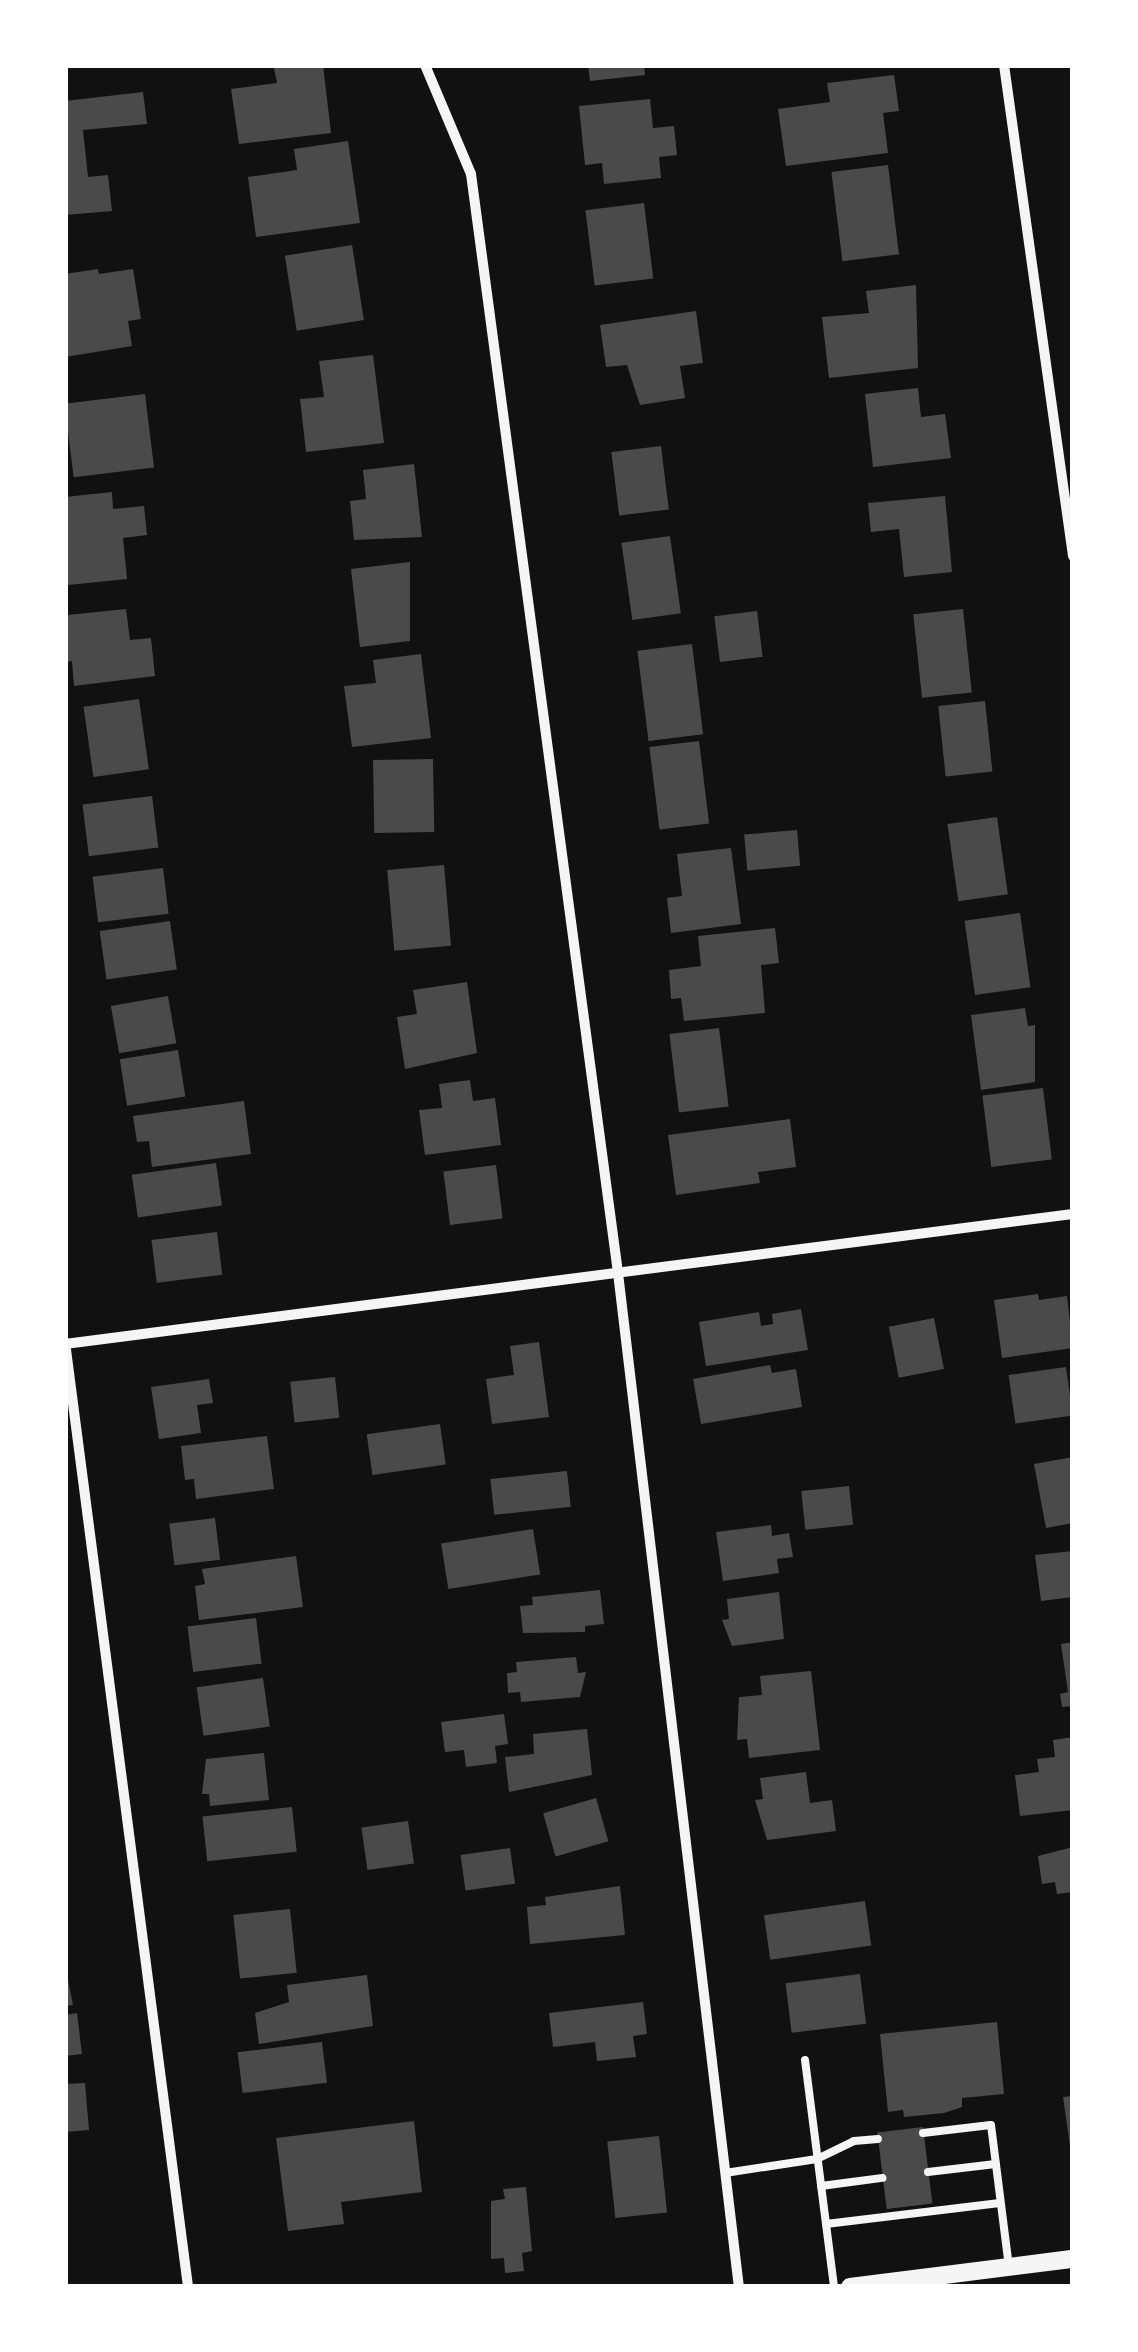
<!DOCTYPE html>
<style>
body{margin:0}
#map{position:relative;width:1138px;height:2352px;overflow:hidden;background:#111;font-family:"Public Sans",sans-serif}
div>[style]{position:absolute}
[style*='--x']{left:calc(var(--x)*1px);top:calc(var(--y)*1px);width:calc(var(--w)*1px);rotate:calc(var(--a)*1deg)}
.building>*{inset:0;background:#4a4a4a;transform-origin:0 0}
.service>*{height:8px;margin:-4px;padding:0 4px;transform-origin:4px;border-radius:4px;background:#f5f5f5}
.minor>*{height:10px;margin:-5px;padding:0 5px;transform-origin:5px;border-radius:5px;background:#f5f5f5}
.tertiary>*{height:18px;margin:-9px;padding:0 9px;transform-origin:9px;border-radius:9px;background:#f5f5f5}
span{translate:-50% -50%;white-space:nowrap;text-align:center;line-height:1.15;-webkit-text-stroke:9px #fff;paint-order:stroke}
.frame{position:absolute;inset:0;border:68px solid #fff;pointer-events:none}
</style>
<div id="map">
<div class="building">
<div style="clip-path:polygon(323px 65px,331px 133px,239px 144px,231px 89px,277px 83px,274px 68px)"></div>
<div style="clip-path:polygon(588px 65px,644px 65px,645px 75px,590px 81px)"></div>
<div style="clip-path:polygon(894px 75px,899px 111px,883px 113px,888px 153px,786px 166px,778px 109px,830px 102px,827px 83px)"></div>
<div style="clip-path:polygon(143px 92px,147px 124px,83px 130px,88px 177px,108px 175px,112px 211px,65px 215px,65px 101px)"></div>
<div style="clip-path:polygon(650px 99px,653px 128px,674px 126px,677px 155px,659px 157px,661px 178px,604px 184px,602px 163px,585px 165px,579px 106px)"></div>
<div style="clip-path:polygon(348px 141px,360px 223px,256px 237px,248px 177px,297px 170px,294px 149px)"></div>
<div style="left:888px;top:165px;width:90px;height:57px;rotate:83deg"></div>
<div style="left:644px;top:203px;width:76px;height:59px;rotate:83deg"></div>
<div style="left:352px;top:245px;width:76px;height:68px;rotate:81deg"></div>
<div style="clip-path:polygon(98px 269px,99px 274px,133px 269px,141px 319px,128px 321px,132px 346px,65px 357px,65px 274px)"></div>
<div style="clip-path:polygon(916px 285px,918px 368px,829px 378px,822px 317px,869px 313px,866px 291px)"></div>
<div style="clip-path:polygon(696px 311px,703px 363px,680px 366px,685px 398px,640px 405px,627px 365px,606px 367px,600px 325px)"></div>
<div style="clip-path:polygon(373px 355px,384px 443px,306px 452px,300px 399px,324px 397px,319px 361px)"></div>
<div style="clip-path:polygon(918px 388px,921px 417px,945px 414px,951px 458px,873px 467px,865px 394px)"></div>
<div style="left:145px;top:394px;width:74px;height:81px;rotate:83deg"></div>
<div style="left:661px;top:446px;width:64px;height:50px;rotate:83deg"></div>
<div style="clip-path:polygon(414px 464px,422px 537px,354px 540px,350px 501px,366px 499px,363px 470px)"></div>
<div style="clip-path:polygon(112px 492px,113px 509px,144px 506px,147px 535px,123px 538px,127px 579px,68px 585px,65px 497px)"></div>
<div style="clip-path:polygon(945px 496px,952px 572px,904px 577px,899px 529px,871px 532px,868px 503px)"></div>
<div style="left:670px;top:536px;width:78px;height:49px;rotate:82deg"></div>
<div style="clip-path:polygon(410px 562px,410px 641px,360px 647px,351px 569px)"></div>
<div style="clip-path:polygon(126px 609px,130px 640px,151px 638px,155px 676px,74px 686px,72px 661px,65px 662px,68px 615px)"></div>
<div style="left:963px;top:609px;width:84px;height:50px;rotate:84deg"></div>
<div style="left:757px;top:611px;width:46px;height:43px;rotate:83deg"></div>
<div style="left:692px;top:644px;width:91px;height:55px;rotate:83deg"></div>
<div style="clip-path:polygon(421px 654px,431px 738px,352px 747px,344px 686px,376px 683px,373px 660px)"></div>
<div style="left:139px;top:699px;width:71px;height:56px;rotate:82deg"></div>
<div style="left:985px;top:701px;width:71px;height:47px;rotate:84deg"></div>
<div style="left:699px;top:741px;width:83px;height:50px;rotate:83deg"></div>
<div style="left:433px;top:759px;width:73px;height:60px;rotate:89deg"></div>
<div style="left:152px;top:796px;width:52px;height:70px;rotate:83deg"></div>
<div style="left:997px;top:817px;width:78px;height:50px;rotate:82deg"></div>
<div style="left:797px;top:830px;width:36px;height:53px;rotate:85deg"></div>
<div style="clip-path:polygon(731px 848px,741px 924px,671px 933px,667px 898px,682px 896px,677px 854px)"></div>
<div style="left:444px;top:865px;width:81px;height:57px;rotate:85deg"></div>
<div style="left:163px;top:868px;width:46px;height:71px;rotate:83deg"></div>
<div style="left:1020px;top:913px;width:75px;height:56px;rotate:82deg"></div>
<div style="left:170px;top:921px;width:49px;height:71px;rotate:82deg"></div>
<div style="clip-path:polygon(775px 928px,779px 963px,761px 965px,765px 1013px,684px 1021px,681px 998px,671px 999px,669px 970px,701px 966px,698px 936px)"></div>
<div style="clip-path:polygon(467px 982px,477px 1053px,405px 1069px,397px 1017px,417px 1014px,413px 990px)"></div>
<div style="left:168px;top:996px;width:48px;height:58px;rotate:80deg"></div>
<div style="clip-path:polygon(1025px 1008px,1028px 1026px,1035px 1025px,1035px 1082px,981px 1090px,971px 1015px)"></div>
<div style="left:719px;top:1028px;width:79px;height:50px;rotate:83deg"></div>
<div style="left:178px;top:1050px;width:47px;height:59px;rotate:81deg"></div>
<div style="clip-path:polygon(470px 1080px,473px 1101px,495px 1098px,501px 1145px,425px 1155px,419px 1110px,442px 1108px,439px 1084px)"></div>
<div style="left:1043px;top:1088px;width:72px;height:61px;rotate:83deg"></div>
<div style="clip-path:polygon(244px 1101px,251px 1154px,152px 1167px,149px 1141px,137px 1142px,133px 1116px)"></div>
<div style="clip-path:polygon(790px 1119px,796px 1167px,758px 1172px,760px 1183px,676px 1195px,668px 1135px)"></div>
<div style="left:216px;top:1163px;width:43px;height:85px;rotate:82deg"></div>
<div style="left:496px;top:1165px;width:54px;height:53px;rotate:83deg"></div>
<div style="left:217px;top:1232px;width:43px;height:66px;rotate:83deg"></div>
<div style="clip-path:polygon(1038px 1294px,1039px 1300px,1067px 1296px,1073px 1348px,1002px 1358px,994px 1300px)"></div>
<div style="clip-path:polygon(801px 1309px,808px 1350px,706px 1366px,699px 1322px,759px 1312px,761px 1326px,773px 1324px,772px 1314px)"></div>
<div style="left:934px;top:1318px;width:52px;height:46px;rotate:79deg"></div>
<div style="clip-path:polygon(539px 1342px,549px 1417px,492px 1424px,486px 1379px,514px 1375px,510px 1346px)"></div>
<div style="clip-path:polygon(770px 1365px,772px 1373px,796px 1369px,802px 1407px,701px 1424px,693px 1379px)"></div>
<div style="left:1066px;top:1367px;width:49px;height:58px;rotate:82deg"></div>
<div style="left:335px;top:1377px;width:41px;height:45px;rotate:84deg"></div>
<div style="clip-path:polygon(209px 1379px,213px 1403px,197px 1405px,201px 1433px,159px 1439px,151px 1387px)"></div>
<div style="left:440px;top:1424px;width:41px;height:74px;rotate:82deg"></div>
<div style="clip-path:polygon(267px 1436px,274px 1489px,196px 1499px,194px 1479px,185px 1480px,181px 1446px)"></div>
<div style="clip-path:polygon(1073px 1457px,1073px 1523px,1046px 1528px,1034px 1464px)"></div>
<div style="left:567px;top:1471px;width:36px;height:77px;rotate:84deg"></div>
<div style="left:849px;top:1486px;width:39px;height:48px;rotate:84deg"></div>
<div style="left:215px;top:1518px;width:42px;height:46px;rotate:83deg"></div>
<div style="clip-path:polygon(771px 1525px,772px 1536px,789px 1533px,793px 1557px,777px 1559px,779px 1573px,723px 1581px,716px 1532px)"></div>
<div style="left:533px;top:1529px;width:46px;height:93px;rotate:81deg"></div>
<div style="clip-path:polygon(1073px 1551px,1073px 1597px,1041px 1601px,1035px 1555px)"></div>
<div style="clip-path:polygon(296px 1556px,303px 1607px,199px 1620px,195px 1586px,205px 1584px,202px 1569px)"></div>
<div style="clip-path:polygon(600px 1590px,604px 1624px,585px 1626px,585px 1632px,523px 1633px,520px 1606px,533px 1605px,532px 1597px)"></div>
<div style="clip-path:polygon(779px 1592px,784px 1639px,732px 1646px,722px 1620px,729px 1619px,727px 1599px)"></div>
<div style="left:256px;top:1618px;width:46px;height:69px;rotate:83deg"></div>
<div style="clip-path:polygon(1073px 1642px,1073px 1706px,1062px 1707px,1060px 1694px,1068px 1692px,1061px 1644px)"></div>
<div style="clip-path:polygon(576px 1657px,578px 1673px,586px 1672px,580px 1697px,521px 1702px,520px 1692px,508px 1693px,507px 1673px,517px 1672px,516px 1662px)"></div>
<div style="clip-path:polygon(811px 1671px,820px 1750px,749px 1758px,747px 1739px,737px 1740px,739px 1697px,762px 1695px,760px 1676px)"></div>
<div style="left:263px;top:1678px;width:49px;height:67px;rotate:82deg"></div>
<div style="clip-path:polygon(504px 1714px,508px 1744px,495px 1746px,497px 1763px,466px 1767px,464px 1750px,445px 1752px,441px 1722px)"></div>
<div style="clip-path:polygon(587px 1729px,592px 1775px,509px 1792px,505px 1757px,534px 1754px,533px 1734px)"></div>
<div style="clip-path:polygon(1073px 1737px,1073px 1810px,1020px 1816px,1015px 1775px,1039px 1772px,1037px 1759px,1055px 1757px,1053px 1740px)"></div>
<div style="clip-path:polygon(264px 1753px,269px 1800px,210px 1806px,209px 1794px,202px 1794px,206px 1759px)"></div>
<div style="clip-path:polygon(806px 1772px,810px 1803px,832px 1800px,836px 1831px,767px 1840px,755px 1800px,763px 1799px,760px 1778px)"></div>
<div style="left:596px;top:1798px;width:45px;height:55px;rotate:74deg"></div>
<div style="left:292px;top:1807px;width:45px;height:90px;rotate:84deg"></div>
<div style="left:408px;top:1821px;width:43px;height:47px;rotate:82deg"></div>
<div style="clip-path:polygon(1073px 1847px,1073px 1892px,1057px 1894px,1055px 1882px,1042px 1884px,1038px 1856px)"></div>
<div style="left:510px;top:1848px;width:36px;height:50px;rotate:82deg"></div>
<div style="clip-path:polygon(620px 1886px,625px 1935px,530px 1944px,527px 1907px,546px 1905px,545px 1897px)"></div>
<div style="left:865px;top:1901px;width:45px;height:102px;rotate:82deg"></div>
<div style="left:290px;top:1909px;width:64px;height:57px;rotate:84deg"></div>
<div style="clip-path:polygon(65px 1964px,73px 2005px,65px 2006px)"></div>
<div style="left:860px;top:1974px;width:50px;height:75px;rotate:83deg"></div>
<div style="clip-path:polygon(367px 1975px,373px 2026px,259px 2044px,255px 2013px,289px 2002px,287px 1985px)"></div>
<div style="clip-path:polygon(643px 2002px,647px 2034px,633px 2036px,636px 2057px,597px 2061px,595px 2042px,553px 2047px,549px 2013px)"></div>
<div style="clip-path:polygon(77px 2013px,82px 2054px,65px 2056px,65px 2015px)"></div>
<div style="clip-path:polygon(997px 2022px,1004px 2094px,962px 2098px,962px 2107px,944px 2113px,904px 2117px,903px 2110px,888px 2112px,880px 2034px)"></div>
<div style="left:322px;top:2042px;width:41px;height:85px;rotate:83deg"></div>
<div style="clip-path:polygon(85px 2083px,89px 2130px,65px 2132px,65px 2084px)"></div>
<div style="clip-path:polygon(1073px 2096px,1073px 2153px,1071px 2153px,1063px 2097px)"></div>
<div style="clip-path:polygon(414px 2121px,422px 2192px,341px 2202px,344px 2224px,288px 2231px,276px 2138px)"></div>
<div style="left:923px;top:2127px;width:77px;height:46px;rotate:83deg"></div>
<div style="left:659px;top:2136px;width:77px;height:52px;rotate:84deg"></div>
<div style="clip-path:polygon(526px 2187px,532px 2251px,522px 2253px,524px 2271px,505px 2273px,504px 2258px,491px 2259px,491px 2201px,505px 2199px,503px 2189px)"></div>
</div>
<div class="service">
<div style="--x:805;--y:2060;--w:229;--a:82.7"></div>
<div style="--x:923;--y:2133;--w:68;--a:-6.7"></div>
<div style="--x:991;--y:2125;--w:143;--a:82.8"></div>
<div style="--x:928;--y:2172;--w:68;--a:-6.7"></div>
<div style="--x:725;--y:2173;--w:93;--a:-8.7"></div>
<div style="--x:817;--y:2159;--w:41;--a:-25.9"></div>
<div style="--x:854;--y:2141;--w:24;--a:-5"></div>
<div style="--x:821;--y:2186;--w:62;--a:-7.5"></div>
<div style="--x:826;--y:2224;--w:175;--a:-6.9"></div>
</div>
<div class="minor">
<div style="--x:425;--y:65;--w:118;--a:67.1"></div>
<div style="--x:471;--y:174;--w:1109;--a:82.38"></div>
<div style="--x:618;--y:1273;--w:1021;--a:83.2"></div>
<div style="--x:1004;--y:65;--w:496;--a:82"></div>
<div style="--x:65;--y:1342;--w:953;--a:82.58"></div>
<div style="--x:65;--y:1344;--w:1016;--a:-7.35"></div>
</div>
<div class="tertiary">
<div style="--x:850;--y:2287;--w:225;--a:-7.2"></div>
</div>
<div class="frame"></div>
</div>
